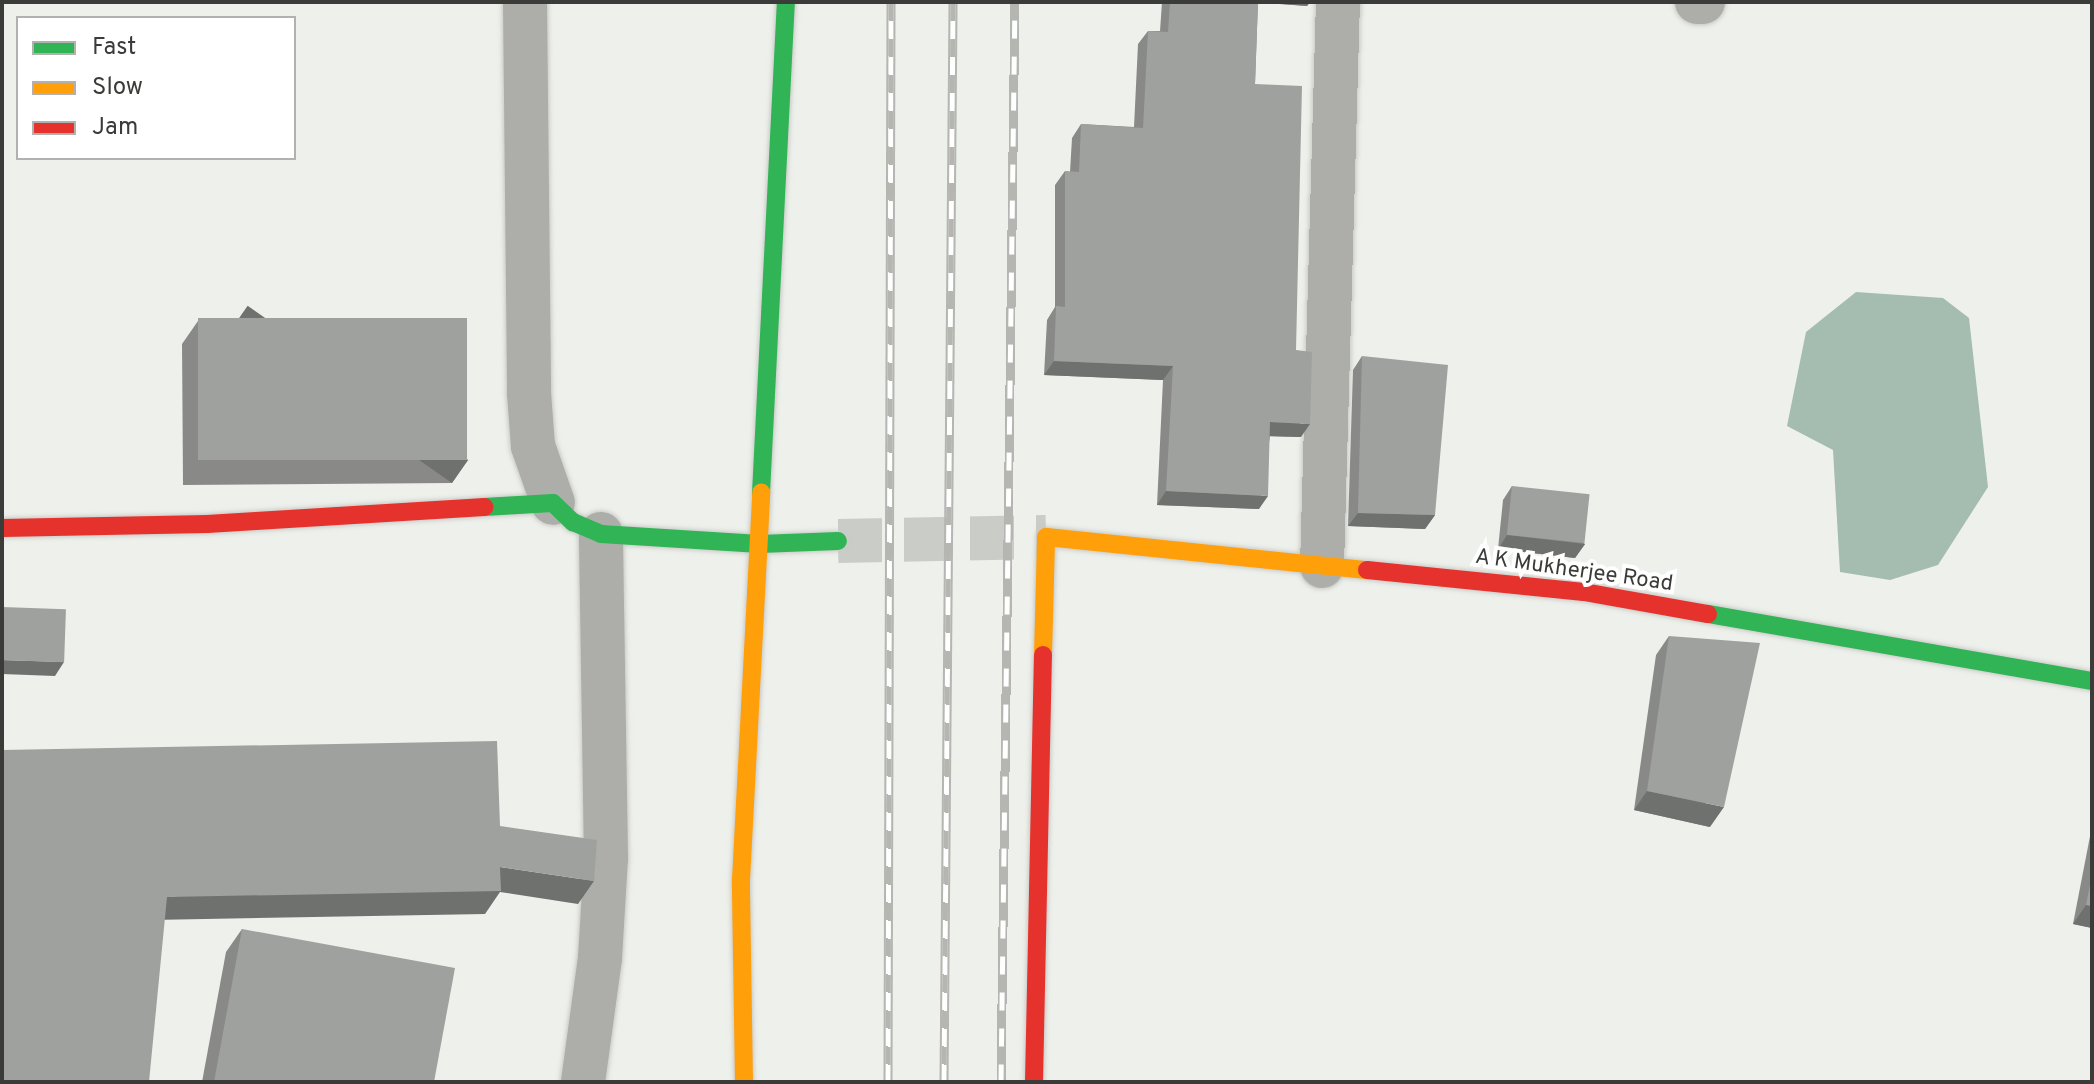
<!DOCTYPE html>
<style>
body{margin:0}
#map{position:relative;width:2094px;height:1084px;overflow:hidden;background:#eef0eb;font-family:Overpass,sans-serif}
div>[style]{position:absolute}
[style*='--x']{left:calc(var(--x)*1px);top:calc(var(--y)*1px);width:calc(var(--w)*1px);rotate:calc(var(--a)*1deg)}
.water>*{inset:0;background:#a5bcb0}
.secondary-tunnel>*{height:44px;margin-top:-22px;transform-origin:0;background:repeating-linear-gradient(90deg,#caccc7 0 44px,transparent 0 66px)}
.roads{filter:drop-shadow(0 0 2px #cacbc8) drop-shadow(0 0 2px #cacbc8)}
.street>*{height:44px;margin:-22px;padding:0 22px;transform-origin:22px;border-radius:22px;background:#adaea9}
.fast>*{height:18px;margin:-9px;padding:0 9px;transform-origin:9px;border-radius:9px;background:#30b455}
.slow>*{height:18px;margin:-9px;padding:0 9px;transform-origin:9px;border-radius:9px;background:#ff9f0a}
.jam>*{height:18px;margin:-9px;padding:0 9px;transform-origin:9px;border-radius:9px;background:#e5322d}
.rail>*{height:9px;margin-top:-4.5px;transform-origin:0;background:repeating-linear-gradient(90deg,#fff 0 18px,#b5b5b1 0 36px);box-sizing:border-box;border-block:2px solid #b5b5b1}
.wall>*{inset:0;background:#898a88}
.shaded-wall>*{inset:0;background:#6f716f;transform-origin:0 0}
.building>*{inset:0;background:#9fa19e;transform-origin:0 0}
span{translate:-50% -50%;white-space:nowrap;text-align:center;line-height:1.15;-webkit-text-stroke:8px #fff;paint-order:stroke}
.street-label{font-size:22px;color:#3b3c39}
.frame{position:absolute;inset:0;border:4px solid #3b3c39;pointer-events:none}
.legend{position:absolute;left:16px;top:16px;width:280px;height:144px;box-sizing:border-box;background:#fff;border:2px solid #b1b1b0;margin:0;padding:10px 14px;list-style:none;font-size:24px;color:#3b3c39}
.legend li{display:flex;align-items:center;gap:16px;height:40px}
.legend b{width:40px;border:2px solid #b1b1b0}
</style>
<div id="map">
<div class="water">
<div style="clip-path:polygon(1856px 292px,1943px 298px,1969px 318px,1988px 487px,1938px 565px,1890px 580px,1840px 572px,1833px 450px,1787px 426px,1806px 332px)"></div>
</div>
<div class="secondary-tunnel">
<div style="--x:838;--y:541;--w:208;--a:-1.1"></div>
</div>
<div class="roads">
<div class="street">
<div style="--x:525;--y:2;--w:391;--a:89.4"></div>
<div style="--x:529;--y:393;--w:53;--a:85.7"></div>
<div style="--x:533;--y:446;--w:60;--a:70.7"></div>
<div style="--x:1697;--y:2;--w:6;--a:0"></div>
<div style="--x:1322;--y:566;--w:564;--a:-88.38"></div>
<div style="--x:583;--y:1082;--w:125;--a:-82.2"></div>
<div style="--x:600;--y:958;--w:100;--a:-86.6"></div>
<div style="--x:606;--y:858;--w:324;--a:-90.9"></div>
</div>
<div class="fast">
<div style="--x:761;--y:493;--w:492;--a:-87.1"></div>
<div style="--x:484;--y:507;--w:69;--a:-3.3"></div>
<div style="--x:553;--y:503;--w:28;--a:44"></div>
<div style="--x:573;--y:522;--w:30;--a:23"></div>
<div style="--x:601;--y:534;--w:159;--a:3.6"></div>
<div style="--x:760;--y:544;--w:78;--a:-2.2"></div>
<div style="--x:1708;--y:614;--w:390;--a:9.9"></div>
</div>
<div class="slow">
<div style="--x:1043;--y:655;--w:118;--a:-88.5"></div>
<div style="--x:1046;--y:537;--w:323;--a:5.9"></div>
<div style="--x:744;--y:1082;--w:202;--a:-90.9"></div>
<div style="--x:741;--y:880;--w:388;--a:-87"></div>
</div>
<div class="jam">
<div style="--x:2;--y:528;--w:205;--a:-1.1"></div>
<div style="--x:207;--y:524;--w:278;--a:-3.5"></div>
<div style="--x:1367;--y:570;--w:218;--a:5.8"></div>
<div style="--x:1584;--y:592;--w:126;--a:10.1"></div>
<div style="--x:1034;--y:1082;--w:427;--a:-88.8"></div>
</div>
</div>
<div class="rail">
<div style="--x:888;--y:1082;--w:1080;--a:-89.84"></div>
<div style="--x:944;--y:1082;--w:1080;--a:-89.52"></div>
<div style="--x:1001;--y:1082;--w:1080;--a:-89.26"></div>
</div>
<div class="wall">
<div style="clip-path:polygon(1162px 2px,1310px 2px,1307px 6px,1258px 2px,1255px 84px,1296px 350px,1301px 437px,1270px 436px,1259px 509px,1157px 505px,1163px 380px,1044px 375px,1047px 320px,1055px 307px,1055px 185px,1065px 171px,1070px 172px,1072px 138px,1081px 124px,1134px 127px,1138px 44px,1148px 31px,1160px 31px)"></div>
<div style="clip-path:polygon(198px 321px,468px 460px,452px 483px,183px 485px,182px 344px)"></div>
<div style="clip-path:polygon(1362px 356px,1435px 515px,1425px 529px,1348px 526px,1353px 370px)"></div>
<div style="clip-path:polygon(1512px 486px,1585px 544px,1575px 558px,1498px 549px,1503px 500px)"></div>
<div style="clip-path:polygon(1669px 636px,1710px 827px,1634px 810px,1656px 655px)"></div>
<div style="clip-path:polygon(2092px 826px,2092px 928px,2073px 924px)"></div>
<div style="clip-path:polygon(242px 929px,434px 1082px,202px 1082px,226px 952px)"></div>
</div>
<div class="shaded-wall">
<div style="clip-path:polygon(1251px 2px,1310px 2px,1307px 6px)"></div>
<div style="clip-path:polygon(1054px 361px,1173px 366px,1163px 380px,1044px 375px)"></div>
<div style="clip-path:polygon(1270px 422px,1310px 424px,1301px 437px,1260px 436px)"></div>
<div style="left:468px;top:460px;width:28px;height:269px;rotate:125deg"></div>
<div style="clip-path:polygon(1166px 491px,1268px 496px,1259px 509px,1157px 505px)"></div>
<div style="clip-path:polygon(1358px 513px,1435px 515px,1425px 529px,1348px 526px)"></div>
<div style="clip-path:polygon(1507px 535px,1585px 544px,1575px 558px,1498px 549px)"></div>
<div style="clip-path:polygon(2px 660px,64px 662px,55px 676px,2px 674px)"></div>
<div style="clip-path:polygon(1647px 791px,1724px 807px,1710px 827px,1634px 810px)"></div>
<div style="clip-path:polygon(500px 867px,594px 881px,578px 904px,500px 892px,485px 914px,151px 920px,167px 897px)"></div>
<div style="clip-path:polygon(2086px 905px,2092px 906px,2092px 928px,2073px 924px)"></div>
</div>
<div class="building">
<div style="clip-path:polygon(1170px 2px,1258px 2px,1255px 84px,1302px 86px,1296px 350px,1312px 352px,1310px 424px,1270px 422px,1268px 496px,1166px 491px,1173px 366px,1054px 361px,1056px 306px,1065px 307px,1065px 171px,1079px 172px,1081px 124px,1143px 128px,1148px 31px,1168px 32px)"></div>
<div style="left:467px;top:318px;width:142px;height:269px;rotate:90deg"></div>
<div style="clip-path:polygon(1362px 356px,1448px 365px,1435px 515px,1358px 513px)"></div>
<div style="left:1512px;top:486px;width:78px;height:49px;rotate:6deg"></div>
<div style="left:2px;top:607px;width:64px;height:53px;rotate:2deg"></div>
<div style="clip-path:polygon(1669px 636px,1760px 643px,1724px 807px,1647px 791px)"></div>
<div style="clip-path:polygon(497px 741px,500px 826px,597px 840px,594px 881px,500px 867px,501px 891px,167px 897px,149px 1082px,2px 1082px,2px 750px)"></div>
<div style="clip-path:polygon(2092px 875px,2092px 906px,2086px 905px)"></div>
<div style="clip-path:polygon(242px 929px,455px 968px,434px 1082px,214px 1082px)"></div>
</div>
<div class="street-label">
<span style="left:1574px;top:571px;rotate:8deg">A K Mukherjee Road</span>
</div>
<div class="frame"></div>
<ul class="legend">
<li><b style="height:10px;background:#30b455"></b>Fast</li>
<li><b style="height:10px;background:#ff9f0a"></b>Slow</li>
<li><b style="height:10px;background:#e5322d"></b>Jam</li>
</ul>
</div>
